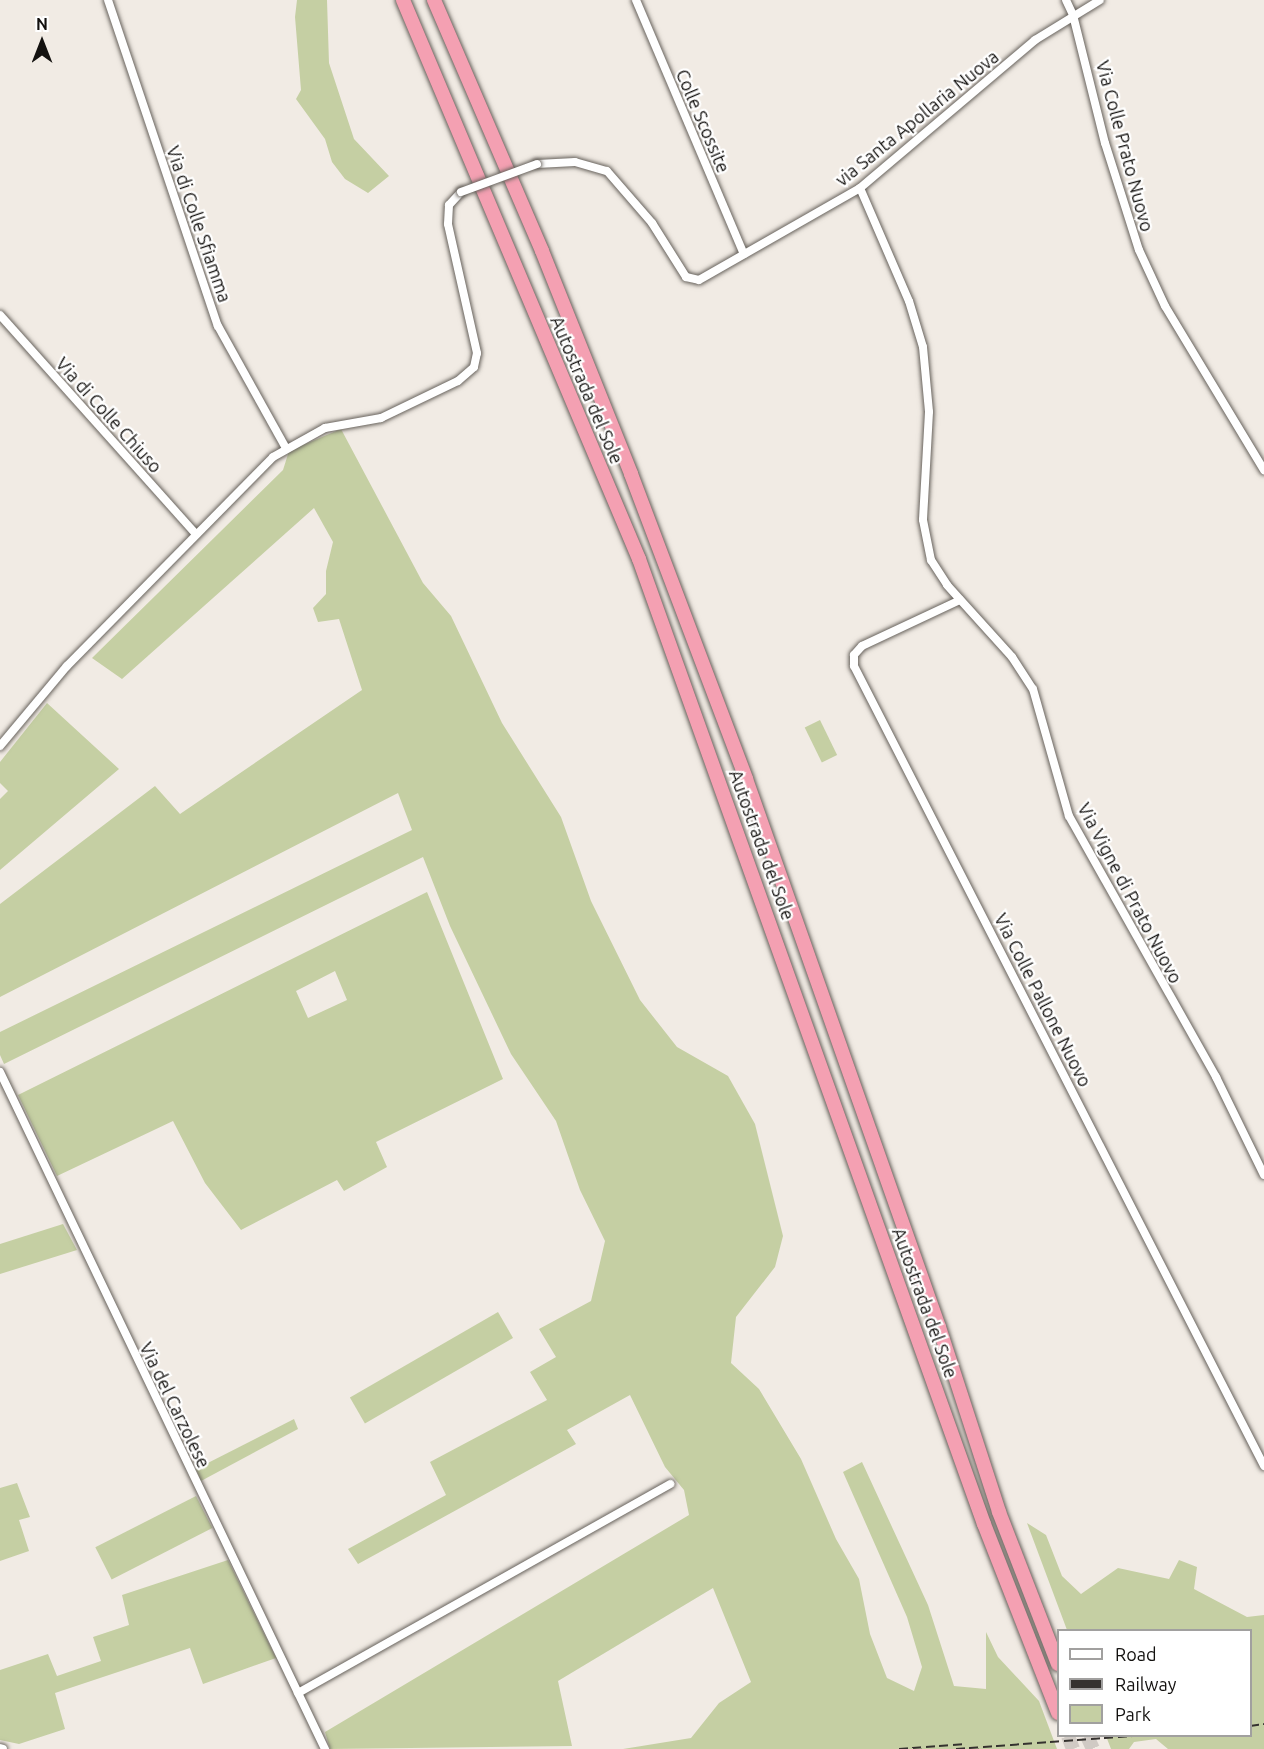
<!DOCTYPE html>
<style>
body{margin:0}
#map{position:relative;width:1264px;height:1749px;overflow:hidden;background:#f1ebe4;font-family:Ubuntu,sans-serif}
div>[style]{position:absolute}
[style*='--x']{left:calc(var(--x)*1px);top:calc(var(--y)*1px);width:calc(var(--w)*1px);rotate:calc(var(--a)*1deg)}
.green>*{inset:0;background:#c5cfa3;transform-origin:0 0}
.highway-tunnel>*{height:14px;margin-top:-7px;transform-origin:0;background:repeating-linear-gradient(90deg,#d0cac4 0 14px,transparent 0 21px)}
.roads{filter:drop-shadow(0 0 2px #67625c) drop-shadow(0 0 2px #67625c)}
.street>*{height:8px;margin:-4px;padding:0 4px;transform-origin:4px;border-radius:4px;background:#fff}
.highway>*{height:14px;margin:-7px;padding:0 7px;transform-origin:7px;border-radius:7px;background:#f4a0b2}
.rail>*{height:2px;margin-top:-1px;transform-origin:0;background:repeating-linear-gradient(90deg,#35322f 0 9px,transparent 0 13.5px)}
.bridges{filter:drop-shadow(0 0 2px #67625c) drop-shadow(0 0 2px #67625c)}
.street-bridge>*{height:8px;margin:-4px;padding:0 4px;transform-origin:4px;border-radius:4px;background:#fff}
span{translate:-50% -50%;white-space:nowrap;text-align:center;line-height:1.15;-webkit-text-stroke:4.5px #fff;paint-order:stroke}
.street-label{font-size:18px;color:#13110f}
.legend{position:absolute;left:1057px;top:1629px;width:195px;height:108px;box-sizing:border-box;background:#fff;border:2px solid #a1a09f;margin:0;padding:8px 10px;list-style:none;font-size:18px;color:#13110f}
.legend li{display:flex;align-items:center;gap:12px;height:30px}
.legend b{width:30px;border:2px solid #a1a09f}
.north{position:absolute;left:12px;top:12px;width:60px;height:60px;-webkit-text-stroke:4px #fff;paint-order:stroke;rotate:0deg;font-size:16px;font-weight:700;line-height:24px;text-align:center;color:#13110f}
.north::after{content:'';display:block;margin:auto;width:21px;height:27px;background:#13110f;clip-path:polygon(50% 0,100% 100%,50% 72%,0 100%)}
</style>
<div id="map">
<div class="green">
<div style="clip-path:polygon(297px 0,327px 0,329px 63px,354px 139px,389px 176px,368px 193px,345px 179px,332px 162px,325px 139px,296px 99px,301px 90px,295px 17px)"></div>
<div style="clip-path:polygon(341px 429px,423px 583px,451px 616px,502px 723px,561px 817px,591px 901px,640px 1000px,677px 1047px,728px 1076px,755px 1124px,783px 1236px,775px 1267px,736px 1317px,731px 1363px,759px 1389px,801px 1459px,836px 1539px,859px 1579px,870px 1634px,887px 1678px,914px 1691px,922px 1667px,907px 1617px,843px 1472px,862px 1462px,928px 1605px,954px 1686px,986px 1689px,986px 1632px,998px 1657px,1039px 1701px,1057px 1749px,623px 1749px,691px 1738px,719px 1703px,751px 1682px,713px 1588px,558px 1681px,572px 1746px,330px 1749px,325px 1732px,689px 1515px,684px 1490px,665px 1467px,630px 1395px,567px 1430px,576px 1444px,411px 1535px,358px 1564px,348px 1549px,446px 1495px,430px 1462px,547px 1400px,530px 1372px,556px 1357px,539px 1329px,591px 1301px,605px 1241px,580px 1190px,556px 1121px,511px 1054px,450px 926px,423px 857px,4px 1064px,0 1055px,0 1032px,412px 830px,398px 793px,0 997px,0 904px,155px 786px,180px 814px,362px 690px,339px 619px,318px 622px,313px 608px,326px 594px,326px 571px,333px 542px,314px 508px,122px 679px,92px 658px,283px 470px,289px 451px)"></div>
<div style="clip-path:polygon(47px 703px,119px 769px,0 870px,0 799px,8px 791px,0 783px,0 762px)"></div>
<div style="left:820px;top:720px;width:39px;height:17px;rotate:64deg"></div>
<div style="clip-path:polygon(evenodd,427px 892px,503px 1079px,376px 1142px,387px 1167px,344px 1191px,337px 1180px,241px 1230px,205px 1183px,173px 1121px,57px 1176px,18px 1095px,427px 892px,335px 971px,347px 1000px,308px 1018px,296px 991px,335px 971px)"></div>
<div style="clip-path:polygon(63px 1224px,77px 1250px,0 1274px,0 1244px)"></div>
<div style="left:498px;top:1312px;width:30px;height:171px;rotate:60deg"></div>
<div style="clip-path:polygon(294px 1419px,298px 1429px,201px 1481px,196px 1469px)"></div>
<div style="clip-path:polygon(17px 1483px,30px 1517px,19px 1520px,29px 1551px,0 1561px,0 1488px)"></div>
<div style="left:196px;top:1496px;width:36px;height:113px;rotate:63deg"></div>
<div style="clip-path:polygon(1027px 1523px,1046px 1535px,1062px 1576px,1081px 1594px,1118px 1568px,1169px 1579px,1179px 1560px,1197px 1567px,1194px 1589px,1247px 1617px,1264px 1615px,1264px 1749px,1168px 1749px,1156px 1739px,1134px 1742px,1129px 1749px,1111px 1749px,1106px 1736px,1250px 1736px,1250px 1630px,1067px 1630px)"></div>
<div style="clip-path:polygon(228px 1560px,276px 1658px,203px 1684px,190px 1648px,55px 1693px,65px 1729px,19px 1744px,0 1740px,0 1670px,48px 1654px,57px 1676px,101px 1661px,93px 1637px,129px 1625px,122px 1595px)"></div>
</div>
<div class="highway-tunnel">
<div style="--x:1068;--y:1736;--w:14;--a:69"></div>
<div style="--x:1087;--y:1736;--w:14;--a:65"></div>
</div>
<div class="roads">
<div class="street">
<div style="--x:108;--y:0;--w:344;--a:71.4"></div>
<div style="--x:218;--y:326;--w:140;--a:60.9"></div>
<div style="--x:636;--y:0;--w:276;--a:67"></div>
<div style="--x:1066;--y:0;--w:17;--a:65"></div>
<div style="--x:1073;--y:15;--w:132;--a:76"></div>
<div style="--x:1105;--y:143;--w:112;--a:72.4"></div>
<div style="--x:1139;--y:250;--w:62;--a:65.1"></div>
<div style="--x:1165;--y:306;--w:192;--a:58.9"></div>
<div style="--x:537;--y:164;--w:38;--a:-3"></div>
<div style="--x:575;--y:162;--w:33;--a:16"></div>
<div style="--x:607;--y:171;--w:69;--a:49.1"></div>
<div style="--x:652;--y:223;--w:64;--a:57.8"></div>
<div style="--x:686;--y:277;--w:13;--a:13"></div>
<div style="--x:699;--y:280;--w:185;--a:-29.7"></div>
<div style="--x:860;--y:188;--w:229;--a:-40.2"></div>
<div style="--x:1035;--y:40;--w:76;--a:-31.6"></div>
<div style="--x:860;--y:188;--w:123;--a:66.6"></div>
<div style="--x:909;--y:301;--w:48;--a:73.1"></div>
<div style="--x:923;--y:347;--w:65;--a:84.7"></div>
<div style="--x:929;--y:412;--w:108;--a:93.2"></div>
<div style="--x:923;--y:520;--w:41;--a:78.7"></div>
<div style="--x:931;--y:560;--w:30;--a:57"></div>
<div style="--x:947;--y:585;--w:97;--a:47.9"></div>
<div style="--x:1012;--y:657;--w:38;--a:57"></div>
<div style="--x:1033;--y:689;--w:132;--a:74.2"></div>
<div style="--x:1069;--y:816;--w:300;--a:60.6"></div>
<div style="--x:1216;--y:1077;--w:109;--a:63.9"></div>
<div style="--x:0;--y:315;--w:294;--a:48.2"></div>
<div style="--x:960;--y:600;--w:108;--a:154.9"></div>
<div style="--x:862;--y:646;--w:12;--a:132"></div>
<div style="--x:854;--y:655;--w:11;--a:90"></div>
<div style="--x:854;--y:666;--w:899;--a:62.86"></div>
<div style="--x:0;--y:746;--w:104;--a:-50.1"></div>
<div style="--x:67;--y:666;--w:293;--a:-45.4"></div>
<div style="--x:273;--y:457;--w:60;--a:-29.1"></div>
<div style="--x:325;--y:428;--w:57;--a:-10.1"></div>
<div style="--x:381;--y:418;--w:85;--a:-25.7"></div>
<div style="--x:458;--y:381;--w:21;--a:-41"></div>
<div style="--x:474;--y:367;--w:14;--a:-78"></div>
<div style="--x:477;--y:353;--w:132;--a:-102.7"></div>
<div style="--x:448;--y:224;--w:19;--a:-87"></div>
<div style="--x:449;--y:205;--w:18;--a:-47"></div>
<div style="--x:0;--y:1072;--w:751;--a:64.36"></div>
<div style="--x:298;--y:1693;--w:427;--a:-29.3"></div>
<div style="--x:0;--y:1748;--w:3;--a:18"></div>
</div>
<div class="highway">
<div style="--x:403;--y:0;--w:607;--a:67.11"></div>
<div style="--x:639;--y:559;--w:1025;--a:70.33"></div>
<div style="--x:984;--y:1524;--w:203;--a:68.6"></div>
<div style="--x:434;--y:0;--w:273;--a:66.7"></div>
<div style="--x:542;--y:251;--w:240;--a:68.2"></div>
<div style="--x:631;--y:474;--w:326;--a:69.3"></div>
<div style="--x:746;--y:779;--w:581;--a:70.6"></div>
<div style="--x:939;--y:1327;--w:194;--a:72"></div>
<div style="--x:999;--y:1512;--w:163;--a:68.8"></div>
</div>
</div>
<div class="rail">
<div style="--x:1250;--y:1726;--w:14;--a:-8"></div>
<div style="--x:899;--y:1749;--w:67;--a:-4.3"></div>
<div style="--x:956;--y:1749;--w:177;--a:-4.2"></div>
</div>
<div class="bridges">
<div class="street-bridge">
<div style="--x:461;--y:192;--w:81;--a:-20.2"></div>
</div>
</div>
<div class="street-label">
<span style="left:917px;top:118px;rotate:-39deg">via Santa Apollaria Nuova</span>
<span style="left:703px;top:121px;rotate:67deg">Colle Scossite</span>
<span style="left:1125px;top:146px;rotate:75deg">Via Colle Prato Nuovo</span>
<span style="left:199px;top:224px;rotate:71deg">Via di Colle Sfiamma</span>
<span style="left:587px;top:390px;rotate:67deg">Autostrada del Sole</span>
<span style="left:109px;top:415px;rotate:48deg">Via di Colle Chiuso</span>
<span style="left:762px;top:845px;rotate:70deg">Autostrada del Sole</span>
<span style="left:1130px;top:893px;rotate:62deg">Via Vigne di Prato Nuovo</span>
<span style="left:1043px;top:1000px;rotate:63deg">Via Colle Pallone Nuovo</span>
<span style="left:925px;top:1303px;rotate:70deg">Autostrada del Sole</span>
<span style="left:175px;top:1405px;rotate:64deg">Via del Carzolese</span>
</div>
<ul class="legend">
<li><b style="height:8px;background:#fff"></b>Road</li>
<li><b style="height:8px;background:#35322f"></b>Railway</li>
<li><b style="height:16px;background:#c5cfa3"></b>Park</li>
</ul>
<div class="north">N</div>
</div>
